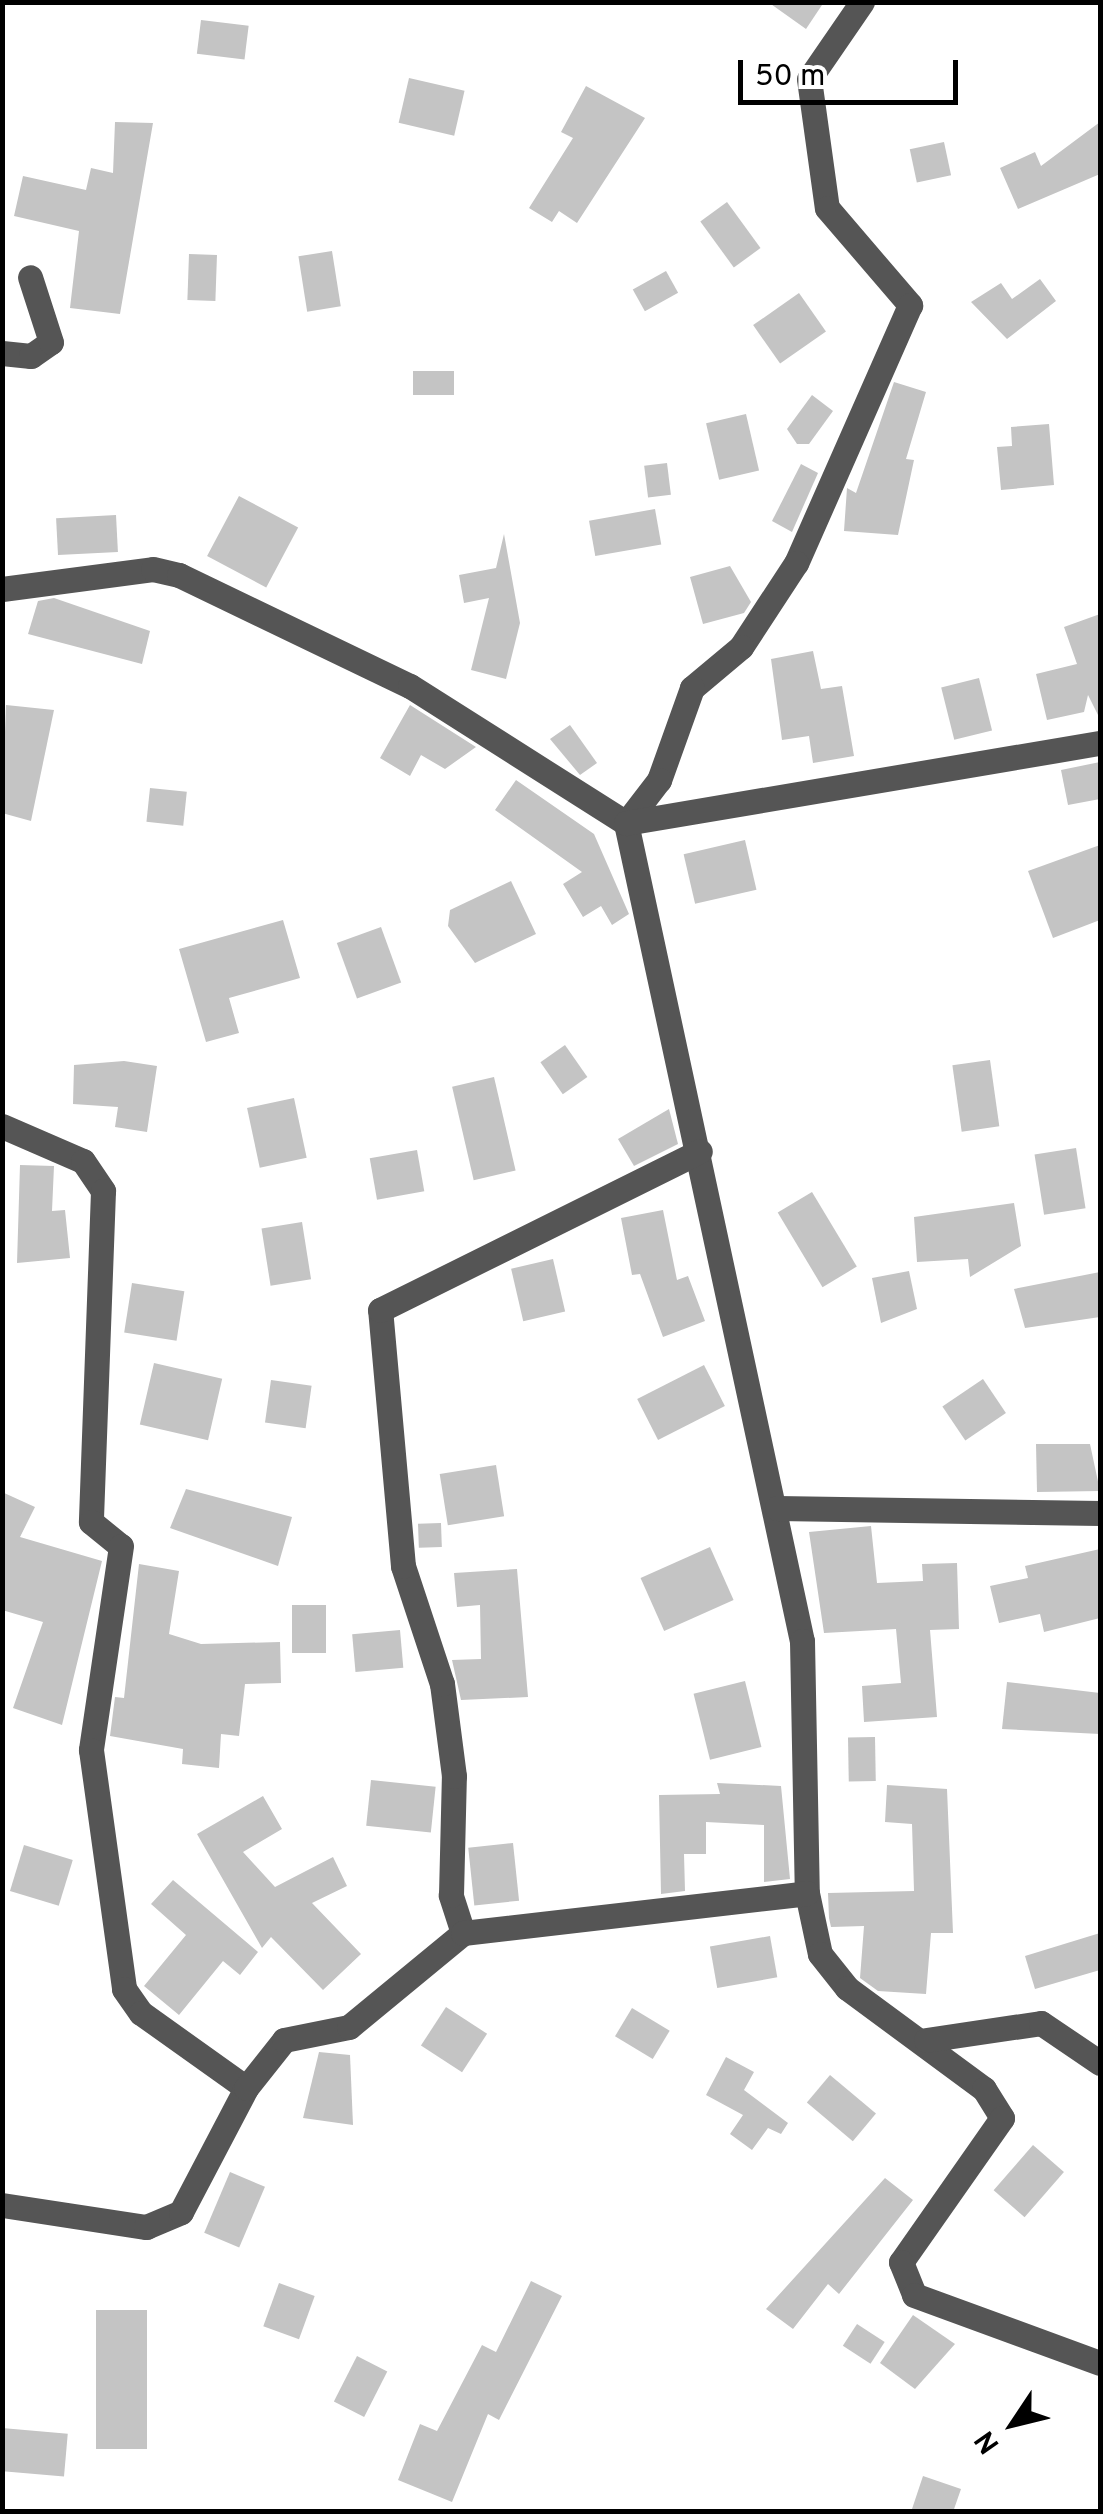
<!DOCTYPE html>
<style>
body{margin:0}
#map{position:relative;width:1103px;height:2514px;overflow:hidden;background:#fff;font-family:Overpass,sans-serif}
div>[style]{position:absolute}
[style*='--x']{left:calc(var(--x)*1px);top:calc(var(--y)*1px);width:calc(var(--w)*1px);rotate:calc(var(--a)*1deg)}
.building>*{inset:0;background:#c4c4c4;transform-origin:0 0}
.minor>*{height:25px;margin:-12.5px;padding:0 12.5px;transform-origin:12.5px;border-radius:12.5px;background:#555}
span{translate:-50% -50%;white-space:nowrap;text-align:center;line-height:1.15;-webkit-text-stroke:9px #fff;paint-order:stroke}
.frame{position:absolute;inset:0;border:5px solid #000;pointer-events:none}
.north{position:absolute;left:963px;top:2374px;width:100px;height:100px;-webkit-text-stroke:8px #fff;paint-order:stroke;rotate:235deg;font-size:28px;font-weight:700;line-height:40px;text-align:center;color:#000}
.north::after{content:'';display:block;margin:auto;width:35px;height:45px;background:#000;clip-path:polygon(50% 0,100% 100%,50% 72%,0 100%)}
.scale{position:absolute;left:738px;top:60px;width:220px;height:45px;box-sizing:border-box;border:5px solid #000;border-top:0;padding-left:12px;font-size:30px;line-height:35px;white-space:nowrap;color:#000;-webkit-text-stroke:8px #fff;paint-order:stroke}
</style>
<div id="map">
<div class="building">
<div style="clip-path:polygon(768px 2px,824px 2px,806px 29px)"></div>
<div style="left:201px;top:20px;width:48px;height:34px;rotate:7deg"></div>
<div style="left:409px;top:78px;width:57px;height:46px;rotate:13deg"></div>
<div style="clip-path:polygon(586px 86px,645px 118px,577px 223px,559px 211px,552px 222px,529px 208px,573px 138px,561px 132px)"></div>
<div style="clip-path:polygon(115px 122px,153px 123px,120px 314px,70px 308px,79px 231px,14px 216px,23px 176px,86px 190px,91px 168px,113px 173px)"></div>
<div style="clip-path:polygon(1100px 122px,1100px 174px,1018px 209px,1000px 168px,1035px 152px,1041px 166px)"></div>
<div style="left:944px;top:142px;width:34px;height:35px;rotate:78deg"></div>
<div style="left:727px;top:202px;width:57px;height:33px;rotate:54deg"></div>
<div style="left:332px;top:251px;width:56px;height:34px;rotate:81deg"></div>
<div style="left:189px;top:254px;width:28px;height:46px;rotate:2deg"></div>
<div style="left:666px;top:271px;width:25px;height:38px;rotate:61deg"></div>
<div style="clip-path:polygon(1040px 279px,1056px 301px,1007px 339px,971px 302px,1001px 283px,1012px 299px)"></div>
<div style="left:799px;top:293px;width:47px;height:56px;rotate:55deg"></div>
<div style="left:413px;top:371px;width:41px;height:24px"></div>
<div style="clip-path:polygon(894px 382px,926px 392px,906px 459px,914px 460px,898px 535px,844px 531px,847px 488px,856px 493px)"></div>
<div style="clip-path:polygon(812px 395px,833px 411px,809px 444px,797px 444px,787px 429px)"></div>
<div style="left:746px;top:414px;width:58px;height:41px;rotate:77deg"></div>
<div style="clip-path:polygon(1049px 424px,1054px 485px,1001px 490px,997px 447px,1012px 446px,1011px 427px)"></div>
<div style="left:667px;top:463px;width:32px;height:23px;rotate:83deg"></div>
<div style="clip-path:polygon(801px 464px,818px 473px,792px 532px,772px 521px)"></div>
<div style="left:239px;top:496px;width:67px;height:68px;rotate:28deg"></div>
<div style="left:655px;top:509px;width:36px;height:67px;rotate:80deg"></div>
<div style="left:116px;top:515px;width:37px;height:60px;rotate:87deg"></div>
<div style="clip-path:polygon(504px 534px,520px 623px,506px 679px,471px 670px,489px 598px,464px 603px,459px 575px,496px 568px)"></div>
<div style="clip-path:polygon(730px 566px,751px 602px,744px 613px,703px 624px,690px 577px)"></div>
<div style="clip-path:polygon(54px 598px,150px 631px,142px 664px,28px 634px,38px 601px)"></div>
<div style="clip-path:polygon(1100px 614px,1100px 719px,1088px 695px,1084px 712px,1047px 720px,1036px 674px,1077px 664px,1064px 627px)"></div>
<div style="clip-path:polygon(813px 651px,821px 689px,842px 686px,854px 756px,813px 763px,809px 736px,782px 740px,771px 659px)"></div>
<div style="left:979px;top:678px;width:54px;height:39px;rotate:76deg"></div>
<div style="clip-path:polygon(6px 705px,54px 710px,31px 821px,2px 813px)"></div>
<div style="clip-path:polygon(410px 705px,476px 747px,445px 769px,421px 755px,410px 776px,380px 758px)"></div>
<div style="clip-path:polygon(570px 725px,597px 763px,580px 775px,550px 739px)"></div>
<div style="clip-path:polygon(1100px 762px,1100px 799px,1068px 805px,1061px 770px)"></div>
<div style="clip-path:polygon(516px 780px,594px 834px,629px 914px,612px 925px,601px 906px,583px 917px,563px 884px,582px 872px,495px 810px)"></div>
<div style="left:150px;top:788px;width:37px;height:34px;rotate:6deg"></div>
<div style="left:745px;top:840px;width:51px;height:63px;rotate:77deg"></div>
<div style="clip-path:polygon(1100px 845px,1100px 920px,1053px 938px,1028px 871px)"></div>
<div style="clip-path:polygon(511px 881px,536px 934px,475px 963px,448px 926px,450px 910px)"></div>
<div style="clip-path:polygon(283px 920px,300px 978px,229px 998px,239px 1033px,206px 1042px,179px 949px)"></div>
<div style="left:381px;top:927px;width:59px;height:47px;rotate:70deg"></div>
<div style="left:565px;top:1045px;width:39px;height:30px;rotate:55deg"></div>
<div style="left:990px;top:1060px;width:67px;height:38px;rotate:82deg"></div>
<div style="clip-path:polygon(124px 1061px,157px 1066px,147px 1132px,115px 1127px,118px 1107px,73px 1104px,74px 1065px)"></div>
<div style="left:494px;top:1077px;width:96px;height:43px;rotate:77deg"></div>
<div style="left:294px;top:1098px;width:61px;height:48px;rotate:78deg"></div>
<div style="clip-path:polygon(669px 1109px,678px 1144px,634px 1166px,618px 1139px)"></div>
<div style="left:1076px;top:1148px;width:61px;height:42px;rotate:81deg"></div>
<div style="left:417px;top:1150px;width:42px;height:48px;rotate:80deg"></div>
<div style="clip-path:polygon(20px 1165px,54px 1166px,52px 1211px,65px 1210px,70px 1258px,17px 1263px)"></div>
<div style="left:812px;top:1192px;width:87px;height:40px;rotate:59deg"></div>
<div style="clip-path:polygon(1014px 1203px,1021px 1246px,970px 1277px,968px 1259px,917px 1262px,914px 1217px)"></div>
<div style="clip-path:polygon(663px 1210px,677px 1280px,688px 1276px,705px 1321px,663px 1337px,640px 1274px,632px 1275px,621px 1218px)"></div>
<div style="left:302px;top:1222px;width:58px;height:41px;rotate:81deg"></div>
<div style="left:553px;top:1259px;width:54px;height:43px;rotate:77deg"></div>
<div style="clip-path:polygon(909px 1271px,917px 1309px,881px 1323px,872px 1278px)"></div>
<div style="clip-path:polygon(1100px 1272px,1100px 1317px,1025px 1328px,1014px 1289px)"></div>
<div style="left:132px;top:1283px;width:53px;height:50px;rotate:9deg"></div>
<div style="left:154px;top:1363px;width:70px;height:63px;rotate:13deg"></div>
<div style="left:704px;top:1365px;width:46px;height:75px;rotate:63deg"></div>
<div style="left:983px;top:1379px;width:41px;height:49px;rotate:56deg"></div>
<div style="left:271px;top:1380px;width:41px;height:43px;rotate:8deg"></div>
<div style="clip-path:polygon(1036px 1444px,1090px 1444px,1100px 1491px,1037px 1492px)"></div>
<div style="left:496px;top:1465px;width:52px;height:57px;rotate:81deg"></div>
<div style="clip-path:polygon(186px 1489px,292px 1517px,278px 1566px,170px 1528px)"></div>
<div style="clip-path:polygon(2px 1492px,35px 1507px,20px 1537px,102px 1561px,62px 1725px,13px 1708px,43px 1622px,2px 1610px)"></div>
<div style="left:441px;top:1523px;width:24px;height:23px;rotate:88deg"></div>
<div style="clip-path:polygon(871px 1526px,877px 1583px,923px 1581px,922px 1564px,957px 1563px,959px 1629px,930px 1630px,937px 1717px,864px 1722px,862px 1686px,901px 1683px,896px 1629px,824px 1633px,809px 1532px)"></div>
<div style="left:710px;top:1547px;width:58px;height:76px;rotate:66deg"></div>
<div style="clip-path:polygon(1100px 1549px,1100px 1618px,1044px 1632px,1040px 1614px,999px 1623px,990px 1586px,1028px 1578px,1025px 1566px)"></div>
<div style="clip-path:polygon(139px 1564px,179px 1571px,169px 1634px,201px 1644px,280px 1642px,281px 1683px,245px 1684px,239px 1736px,221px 1734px,219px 1768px,182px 1764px,183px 1749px,110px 1736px,115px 1697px,124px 1698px)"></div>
<div style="clip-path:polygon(517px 1569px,528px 1697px,461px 1700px,452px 1660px,481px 1659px,480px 1605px,457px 1607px,454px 1573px)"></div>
<div style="left:292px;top:1605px;width:34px;height:48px"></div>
<div style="left:400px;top:1630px;width:38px;height:48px;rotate:85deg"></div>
<div style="left:745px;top:1681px;width:68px;height:53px;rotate:76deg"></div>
<div style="clip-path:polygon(1007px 1682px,1100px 1693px,1100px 1734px,1002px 1729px)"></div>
<div style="left:875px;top:1737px;width:44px;height:27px;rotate:89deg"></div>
<div style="left:371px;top:1780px;width:65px;height:46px;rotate:6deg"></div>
<div style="clip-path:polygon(717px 1783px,781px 1786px,790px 1879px,764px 1882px,764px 1825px,706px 1822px,706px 1854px,684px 1854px,685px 1891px,661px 1894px,659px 1795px,720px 1794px)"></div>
<div style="clip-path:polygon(887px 1785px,947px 1789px,953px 1933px,931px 1933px,926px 1994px,878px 1991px,860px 1978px,864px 1926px,831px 1927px,829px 1918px,828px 1893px,914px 1891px,912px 1824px,885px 1822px)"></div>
<div style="clip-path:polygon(263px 1796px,282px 1829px,243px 1852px,275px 1887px,333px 1857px,347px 1886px,312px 1903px,361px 1954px,323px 1990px,271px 1937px,262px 1948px,197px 1834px)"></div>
<div style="left:513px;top:1843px;width:58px;height:45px;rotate:84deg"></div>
<div style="left:24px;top:1845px;width:51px;height:48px;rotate:17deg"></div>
<div style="clip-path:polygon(173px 1880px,258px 1952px,240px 1975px,223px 1961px,179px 2015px,144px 1986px,186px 1935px,151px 1904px)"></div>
<div style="clip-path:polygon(1100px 1933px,1100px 1970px,1035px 1989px,1025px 1956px)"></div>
<div style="left:770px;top:1936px;width:42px;height:61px;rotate:80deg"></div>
<div style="left:446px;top:2007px;width:49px;height:46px;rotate:33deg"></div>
<div style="left:632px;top:2008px;width:44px;height:33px;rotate:31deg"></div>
<div style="clip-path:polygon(319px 2052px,350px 2055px,353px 2125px,303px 2118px)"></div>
<div style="clip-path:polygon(726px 2057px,754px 2072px,744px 2090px,788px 2123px,781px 2134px,768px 2128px,752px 2150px,730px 2134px,743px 2115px,706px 2095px)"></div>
<div style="left:830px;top:2075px;width:60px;height:36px;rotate:40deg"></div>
<div style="left:1033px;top:2145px;width:41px;height:60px;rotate:41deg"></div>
<div style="left:230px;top:2172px;width:38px;height:66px;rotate:23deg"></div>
<div style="clip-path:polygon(885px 2178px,913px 2200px,839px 2294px,828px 2284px,793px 2329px,766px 2309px)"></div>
<div style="clip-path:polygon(531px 2281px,562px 2296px,499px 2420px,488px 2414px,452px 2502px,398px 2480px,420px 2424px,437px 2431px,482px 2345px,496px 2352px)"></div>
<div style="left:279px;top:2283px;width:38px;height:46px;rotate:20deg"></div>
<div style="left:147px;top:2310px;width:139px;height:51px;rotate:90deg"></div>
<div style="clip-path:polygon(913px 2315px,955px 2344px,915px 2389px,880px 2363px)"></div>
<div style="left:857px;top:2324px;width:33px;height:26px;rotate:33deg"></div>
<div style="left:357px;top:2356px;width:34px;height:51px;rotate:27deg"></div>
<div style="left:2px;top:2428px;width:66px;height:43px;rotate:5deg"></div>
<div style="clip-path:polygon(923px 2476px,961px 2489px,953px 2512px,911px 2512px)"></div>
</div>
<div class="minor">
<div style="--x:862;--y:2;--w:93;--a:124.5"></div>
<div style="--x:809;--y:79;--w:130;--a:82.1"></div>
<div style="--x:827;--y:208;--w:128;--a:49.4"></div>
<div style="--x:910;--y:305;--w:282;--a:113.8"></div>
<div style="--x:796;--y:563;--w:100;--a:123.2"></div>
<div style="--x:741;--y:647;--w:64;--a:140.1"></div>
<div style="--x:692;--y:688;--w:98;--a:109.7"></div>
<div style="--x:659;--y:780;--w:54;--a:127.5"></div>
<div style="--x:626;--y:823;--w:837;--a:77.86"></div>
<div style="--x:802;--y:1641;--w:252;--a:88.9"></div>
<div style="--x:807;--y:1893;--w:62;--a:78"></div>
<div style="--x:820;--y:1954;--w:43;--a:51.5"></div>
<div style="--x:847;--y:1988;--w:170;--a:36.4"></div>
<div style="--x:984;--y:2089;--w:34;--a:58"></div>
<div style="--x:1002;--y:2118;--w:176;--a:125"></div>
<div style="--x:901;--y:2262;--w:35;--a:68"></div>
<div style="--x:914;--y:2295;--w:198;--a:20.1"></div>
<div style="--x:2;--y:353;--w:29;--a:6"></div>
<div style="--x:31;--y:356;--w:24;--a:-35"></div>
<div style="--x:51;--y:342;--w:68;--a:-107.9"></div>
<div style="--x:2;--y:589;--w:152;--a:-7.5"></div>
<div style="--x:153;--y:569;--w:27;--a:13"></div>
<div style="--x:179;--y:575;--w:256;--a:25.7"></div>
<div style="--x:410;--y:686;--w:256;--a:32.4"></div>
<div style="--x:626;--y:823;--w:481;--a:-9.6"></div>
<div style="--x:2;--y:1126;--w:88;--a:23.4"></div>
<div style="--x:83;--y:1161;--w:36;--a:56"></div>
<div style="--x:103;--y:1191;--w:331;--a:92.1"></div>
<div style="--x:91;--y:1522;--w:38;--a:39"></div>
<div style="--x:121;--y:1546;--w:206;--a:98.4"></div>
<div style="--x:91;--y:1750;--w:241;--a:82.1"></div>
<div style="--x:124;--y:1989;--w:29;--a:55"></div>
<div style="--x:141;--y:2013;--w:129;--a:35.5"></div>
<div style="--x:777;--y:1508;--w:323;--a:0.9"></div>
<div style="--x:463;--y:1933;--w:40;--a:-108"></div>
<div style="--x:451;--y:1895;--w:119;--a:-88.6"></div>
<div style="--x:454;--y:1776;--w:93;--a:-97.4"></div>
<div style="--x:442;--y:1684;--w:124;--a:-108.3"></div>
<div style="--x:403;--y:1566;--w:257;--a:-95.1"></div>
<div style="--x:380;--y:1310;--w:357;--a:-26.4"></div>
<div style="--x:926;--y:2040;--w:116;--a:-8.4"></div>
<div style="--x:1041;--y:2023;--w:71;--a:34.1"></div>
<div style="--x:2;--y:2205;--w:146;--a:8.7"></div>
<div style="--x:146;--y:2227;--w:38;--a:-23"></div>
<div style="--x:181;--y:2212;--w:140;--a:-62.3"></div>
<div style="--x:246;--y:2088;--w:61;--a:-51.6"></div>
<div style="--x:284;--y:2040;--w:66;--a:-11.3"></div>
<div style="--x:349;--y:2027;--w:148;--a:-39.5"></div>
<div style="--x:463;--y:1933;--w:346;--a:-6.6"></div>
</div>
<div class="frame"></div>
<div class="north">N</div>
<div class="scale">50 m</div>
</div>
